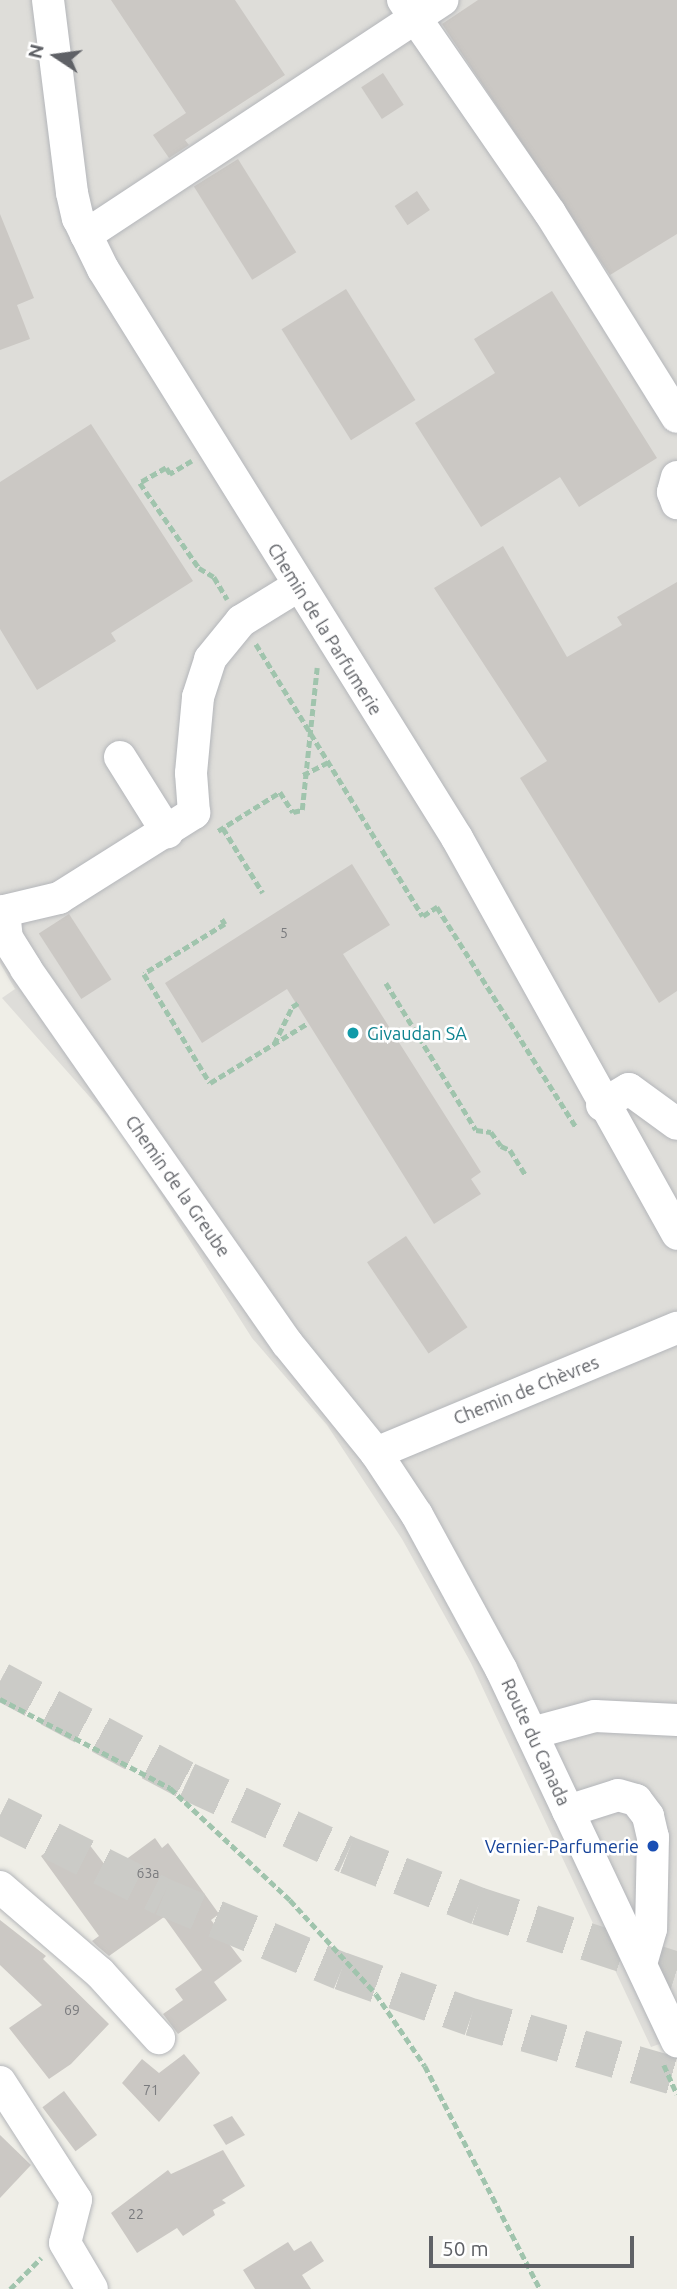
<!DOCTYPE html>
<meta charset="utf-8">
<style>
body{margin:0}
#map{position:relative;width:677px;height:2289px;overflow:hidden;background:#efeee7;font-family:Ubuntu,sans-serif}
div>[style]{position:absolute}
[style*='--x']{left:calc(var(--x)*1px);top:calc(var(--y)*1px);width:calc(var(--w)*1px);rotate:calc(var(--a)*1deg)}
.industrial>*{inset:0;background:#deddd9}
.building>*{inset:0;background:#cbc8c4;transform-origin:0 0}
.highway-tunnel>*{height:38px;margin-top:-19px;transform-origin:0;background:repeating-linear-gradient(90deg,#cbcbc7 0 38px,transparent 0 57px)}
.path>*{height:4.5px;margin-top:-2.25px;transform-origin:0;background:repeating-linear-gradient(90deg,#a0c4ad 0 7px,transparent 0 10.5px)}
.roads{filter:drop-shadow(0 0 2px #b4b6ba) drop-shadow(0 0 2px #b4b6ba)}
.minor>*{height:32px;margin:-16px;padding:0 16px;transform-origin:16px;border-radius:16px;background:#fff}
.dots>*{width:19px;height:19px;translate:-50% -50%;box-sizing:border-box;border:4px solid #fff;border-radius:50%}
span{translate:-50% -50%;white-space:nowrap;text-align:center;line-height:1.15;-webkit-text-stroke:5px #fff;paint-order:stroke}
.number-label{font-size:14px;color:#7a7b7e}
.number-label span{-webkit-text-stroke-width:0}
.street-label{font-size:18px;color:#5f6166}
.culture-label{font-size:18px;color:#0d838f}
.left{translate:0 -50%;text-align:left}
.transit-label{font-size:18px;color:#164399}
.right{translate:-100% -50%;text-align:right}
.north{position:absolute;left:21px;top:21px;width:70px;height:70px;-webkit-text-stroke:5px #fff;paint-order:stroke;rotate:283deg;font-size:19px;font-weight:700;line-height:28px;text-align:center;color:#5f6166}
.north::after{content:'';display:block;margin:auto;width:24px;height:32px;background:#5f6166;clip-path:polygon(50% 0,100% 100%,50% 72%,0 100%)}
.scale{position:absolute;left:429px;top:2236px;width:205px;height:32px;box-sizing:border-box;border:4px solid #5f6166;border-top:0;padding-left:9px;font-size:21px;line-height:24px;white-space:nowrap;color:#5f6166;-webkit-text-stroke:5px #fff;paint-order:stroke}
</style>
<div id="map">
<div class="industrial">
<div style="clip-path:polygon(0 0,677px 0,677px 2038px,651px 2047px,471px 1663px,402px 1539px,327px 1425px,252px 1338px,120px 1131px,2px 998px,15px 989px,0 963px)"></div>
</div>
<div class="building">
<div style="clip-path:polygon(111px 0,235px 0,285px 75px,185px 140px,189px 145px,169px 158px,153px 135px,186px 113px)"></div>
<div style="clip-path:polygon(478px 0,677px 0,677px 234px,610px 275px,442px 24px)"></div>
<div style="left:383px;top:73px;width:38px;height:26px;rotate:57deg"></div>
<div style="left:238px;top:159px;width:110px;height:52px;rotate:58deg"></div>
<div style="left:417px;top:191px;width:23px;height:27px;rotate:56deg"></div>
<div style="clip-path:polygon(0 214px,34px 298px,17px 305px,30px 339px,0 350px)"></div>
<div style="left:346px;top:289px;width:131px;height:76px;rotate:58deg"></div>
<div style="clip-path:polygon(552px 291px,657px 458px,579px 507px,560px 477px,481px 527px,415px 423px,495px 373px,474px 339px)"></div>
<div style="clip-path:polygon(91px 424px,193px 581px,111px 633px,116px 641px,37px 690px,0 629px,0 482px)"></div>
<div style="clip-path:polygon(503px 546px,567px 657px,622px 625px,617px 617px,677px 582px,677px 991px,659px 1003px,520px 778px,547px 761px,434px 588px)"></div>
<div style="clip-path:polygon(352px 864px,390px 925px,343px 954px,481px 1172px,471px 1179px,481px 1194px,434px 1224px,287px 989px,202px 1043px,165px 983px)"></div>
<div style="left:69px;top:914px;width:78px;height:36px;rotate:57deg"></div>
<div style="left:406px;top:1236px;width:110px;height:47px;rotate:56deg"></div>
<div style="clip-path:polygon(70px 1834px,75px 1840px,82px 1835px,105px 1865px,109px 1863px,113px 1869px,155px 1838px,162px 1848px,168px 1843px,219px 1914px,211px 1920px,242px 1961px,214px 1982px,227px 2000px,178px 2034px,163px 2014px,183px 2000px,175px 1989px,202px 1970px,164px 1917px,109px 1956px,96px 1945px,92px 1941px,99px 1936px,41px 1856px)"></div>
<div style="clip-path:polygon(0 1920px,46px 1956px,43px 1959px,109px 2024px,71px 2064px,49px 2079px,9px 2028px,42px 2005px,0 1965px)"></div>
<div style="clip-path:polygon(184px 2054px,200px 2073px,159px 2122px,122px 2083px,142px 2059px,159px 2073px)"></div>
<div style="left:64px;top:2091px;width:55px;height:27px;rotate:53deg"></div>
<div style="clip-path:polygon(232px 2116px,245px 2135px,226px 2145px,213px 2125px)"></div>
<div style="clip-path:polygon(0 2135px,31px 2165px,0 2198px)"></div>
<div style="clip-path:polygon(223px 2150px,245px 2186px,222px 2200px,226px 2203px,213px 2210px,215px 2215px,183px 2236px,177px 2228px,137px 2253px,111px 2213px,168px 2170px,171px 2174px)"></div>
<div style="clip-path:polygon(311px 2241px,324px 2261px,302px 2275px,311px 2289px,255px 2289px,243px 2270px,288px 2242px,294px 2251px)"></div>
</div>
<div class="highway-tunnel">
<div style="--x:0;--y:1681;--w:212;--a:28.1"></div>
<div style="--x:187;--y:1781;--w:176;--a:24.8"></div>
<div style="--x:347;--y:1855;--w:141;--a:21.3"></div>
<div style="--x:478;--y:1906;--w:209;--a:18.1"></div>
<div style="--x:0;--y:1815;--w:182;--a:26.7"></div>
<div style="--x:163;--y:1897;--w:193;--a:22.6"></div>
<div style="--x:341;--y:1971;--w:138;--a:19.5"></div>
<div style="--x:471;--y:2017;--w:215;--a:16.2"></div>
</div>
<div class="path">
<div style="--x:192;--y:461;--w:26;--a:149"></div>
<div style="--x:170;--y:474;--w:7;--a:-124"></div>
<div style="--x:166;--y:468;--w:30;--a:150"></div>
<div style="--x:140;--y:483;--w:103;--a:55.2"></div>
<div style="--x:199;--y:568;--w:17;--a:31"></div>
<div style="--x:214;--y:577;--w:26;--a:59"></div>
<div style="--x:256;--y:644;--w:319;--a:58.5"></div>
<div style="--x:423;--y:916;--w:17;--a:-33"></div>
<div style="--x:437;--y:907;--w:260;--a:57.7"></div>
<div style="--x:303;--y:775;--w:29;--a:-27"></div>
<div style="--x:223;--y:828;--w:76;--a:58.4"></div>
<div style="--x:218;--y:831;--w:73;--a:-32.2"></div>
<div style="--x:280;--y:792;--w:24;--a:57"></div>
<div style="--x:293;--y:812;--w:9;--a:-13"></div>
<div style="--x:302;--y:810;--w:143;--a:-84"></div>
<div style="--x:222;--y:919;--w:6;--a:59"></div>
<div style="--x:225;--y:924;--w:95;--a:148.3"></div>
<div style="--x:144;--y:974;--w:127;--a:58.8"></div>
<div style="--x:210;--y:1083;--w:115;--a:-31.5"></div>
<div style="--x:386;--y:983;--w:172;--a:58.5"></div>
<div style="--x:476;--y:1130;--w:15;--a:8"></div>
<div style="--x:491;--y:1132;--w:17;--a:54"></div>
<div style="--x:501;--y:1146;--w:10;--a:24"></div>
<div style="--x:510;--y:1150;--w:31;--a:58"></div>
<div style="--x:274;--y:1044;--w:41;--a:-64.1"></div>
<div style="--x:292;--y:1007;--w:9;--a:-32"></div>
<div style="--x:0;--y:1699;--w:192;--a:27.6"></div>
<div style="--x:170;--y:1788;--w:164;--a:43"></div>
<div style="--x:290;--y:1900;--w:127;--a:47.5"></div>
<div style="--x:376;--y:1994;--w:87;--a:55.8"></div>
<div style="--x:425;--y:2066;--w:251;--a:62.7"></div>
<div style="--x:664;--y:2065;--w:32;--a:66"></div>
<div style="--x:10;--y:2289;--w:44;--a:-45"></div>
</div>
<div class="roads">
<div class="minor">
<div style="--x:48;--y:0;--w:194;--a:82.9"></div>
<div style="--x:72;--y:193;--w:26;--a:77"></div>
<div style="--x:78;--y:218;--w:57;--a:63.9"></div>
<div style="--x:103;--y:269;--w:670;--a:58.11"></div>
<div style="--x:457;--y:838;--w:453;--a:60.9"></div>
<div style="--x:403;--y:0;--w:259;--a:55.4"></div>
<div style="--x:550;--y:213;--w:240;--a:58.1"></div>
<div style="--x:86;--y:235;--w:427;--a:-33.4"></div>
<div style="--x:677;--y:477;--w:16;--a:105"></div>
<div style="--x:673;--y:492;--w:12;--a:70"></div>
<div style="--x:120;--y:757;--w:89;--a:57.9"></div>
<div style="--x:4;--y:911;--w:27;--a:84"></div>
<div style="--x:7;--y:938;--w:36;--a:58"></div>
<div style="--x:26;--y:969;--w:456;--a:55.1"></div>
<div style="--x:287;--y:1343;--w:141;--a:51"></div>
<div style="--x:376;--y:1453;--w:74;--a:56.5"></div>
<div style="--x:417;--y:1515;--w:175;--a:61.4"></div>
<div style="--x:501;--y:1669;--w:412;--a:64.7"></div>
<div style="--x:4;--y:911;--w:57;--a:-13.3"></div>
<div style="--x:59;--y:898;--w:160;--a:-32.2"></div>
<div style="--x:194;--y:813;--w:40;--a:-94.3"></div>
<div style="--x:191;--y:773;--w:76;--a:-84.7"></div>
<div style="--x:198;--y:697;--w:40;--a:-72"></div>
<div style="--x:210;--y:659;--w:49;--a:-50.8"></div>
<div style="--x:241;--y:621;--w:67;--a:-31.6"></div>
<div style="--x:602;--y:1105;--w:31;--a:-31"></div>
<div style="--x:629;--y:1089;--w:59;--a:36.1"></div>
<div style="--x:376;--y:1453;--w:326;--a:-22.6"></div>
<div style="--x:532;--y:1733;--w:65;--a:-15.1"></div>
<div style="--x:595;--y:1716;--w:82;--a:2.8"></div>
<div style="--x:568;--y:1811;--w:52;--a:-17.7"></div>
<div style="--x:618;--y:1795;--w:19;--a:16"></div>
<div style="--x:636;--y:1800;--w:20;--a:53"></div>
<div style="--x:648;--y:1816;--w:22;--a:77"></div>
<div style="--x:653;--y:1837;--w:92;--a:91.2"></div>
<div style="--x:651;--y:1929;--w:33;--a:106"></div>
<div style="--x:0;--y:1887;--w:132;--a:40.7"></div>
<div style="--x:100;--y:1973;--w:88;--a:47.8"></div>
<div style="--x:0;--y:2082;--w:140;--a:57.2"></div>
<div style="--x:76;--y:2200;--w:44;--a:104.3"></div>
<div style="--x:65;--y:2243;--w:53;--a:59.6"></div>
</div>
</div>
<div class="dots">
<div style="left:353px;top:1033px;background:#0f9aa8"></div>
<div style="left:653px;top:1846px;background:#1a4fb4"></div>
</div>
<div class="number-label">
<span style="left:284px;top:933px">5</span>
<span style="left:148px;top:1873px">63a</span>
<span style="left:72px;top:2010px">69</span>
<span style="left:151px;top:2090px">71</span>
<span style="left:136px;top:2214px">22</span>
</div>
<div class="street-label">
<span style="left:325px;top:629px;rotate:58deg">Chemin de la Parfumerie</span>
<span style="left:178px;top:1186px;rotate:55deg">Chemin de la Greube</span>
<span style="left:526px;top:1390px;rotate:-22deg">Chemin de Chèvres</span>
<span style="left:536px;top:1742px;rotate:65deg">Route du Canada</span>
</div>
<div class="culture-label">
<span class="left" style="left:367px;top:1033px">Givaudan SA</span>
</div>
<div class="transit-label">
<span class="right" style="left:639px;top:1846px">Vernier-Parfumerie</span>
</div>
<div class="north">N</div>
<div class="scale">50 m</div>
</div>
